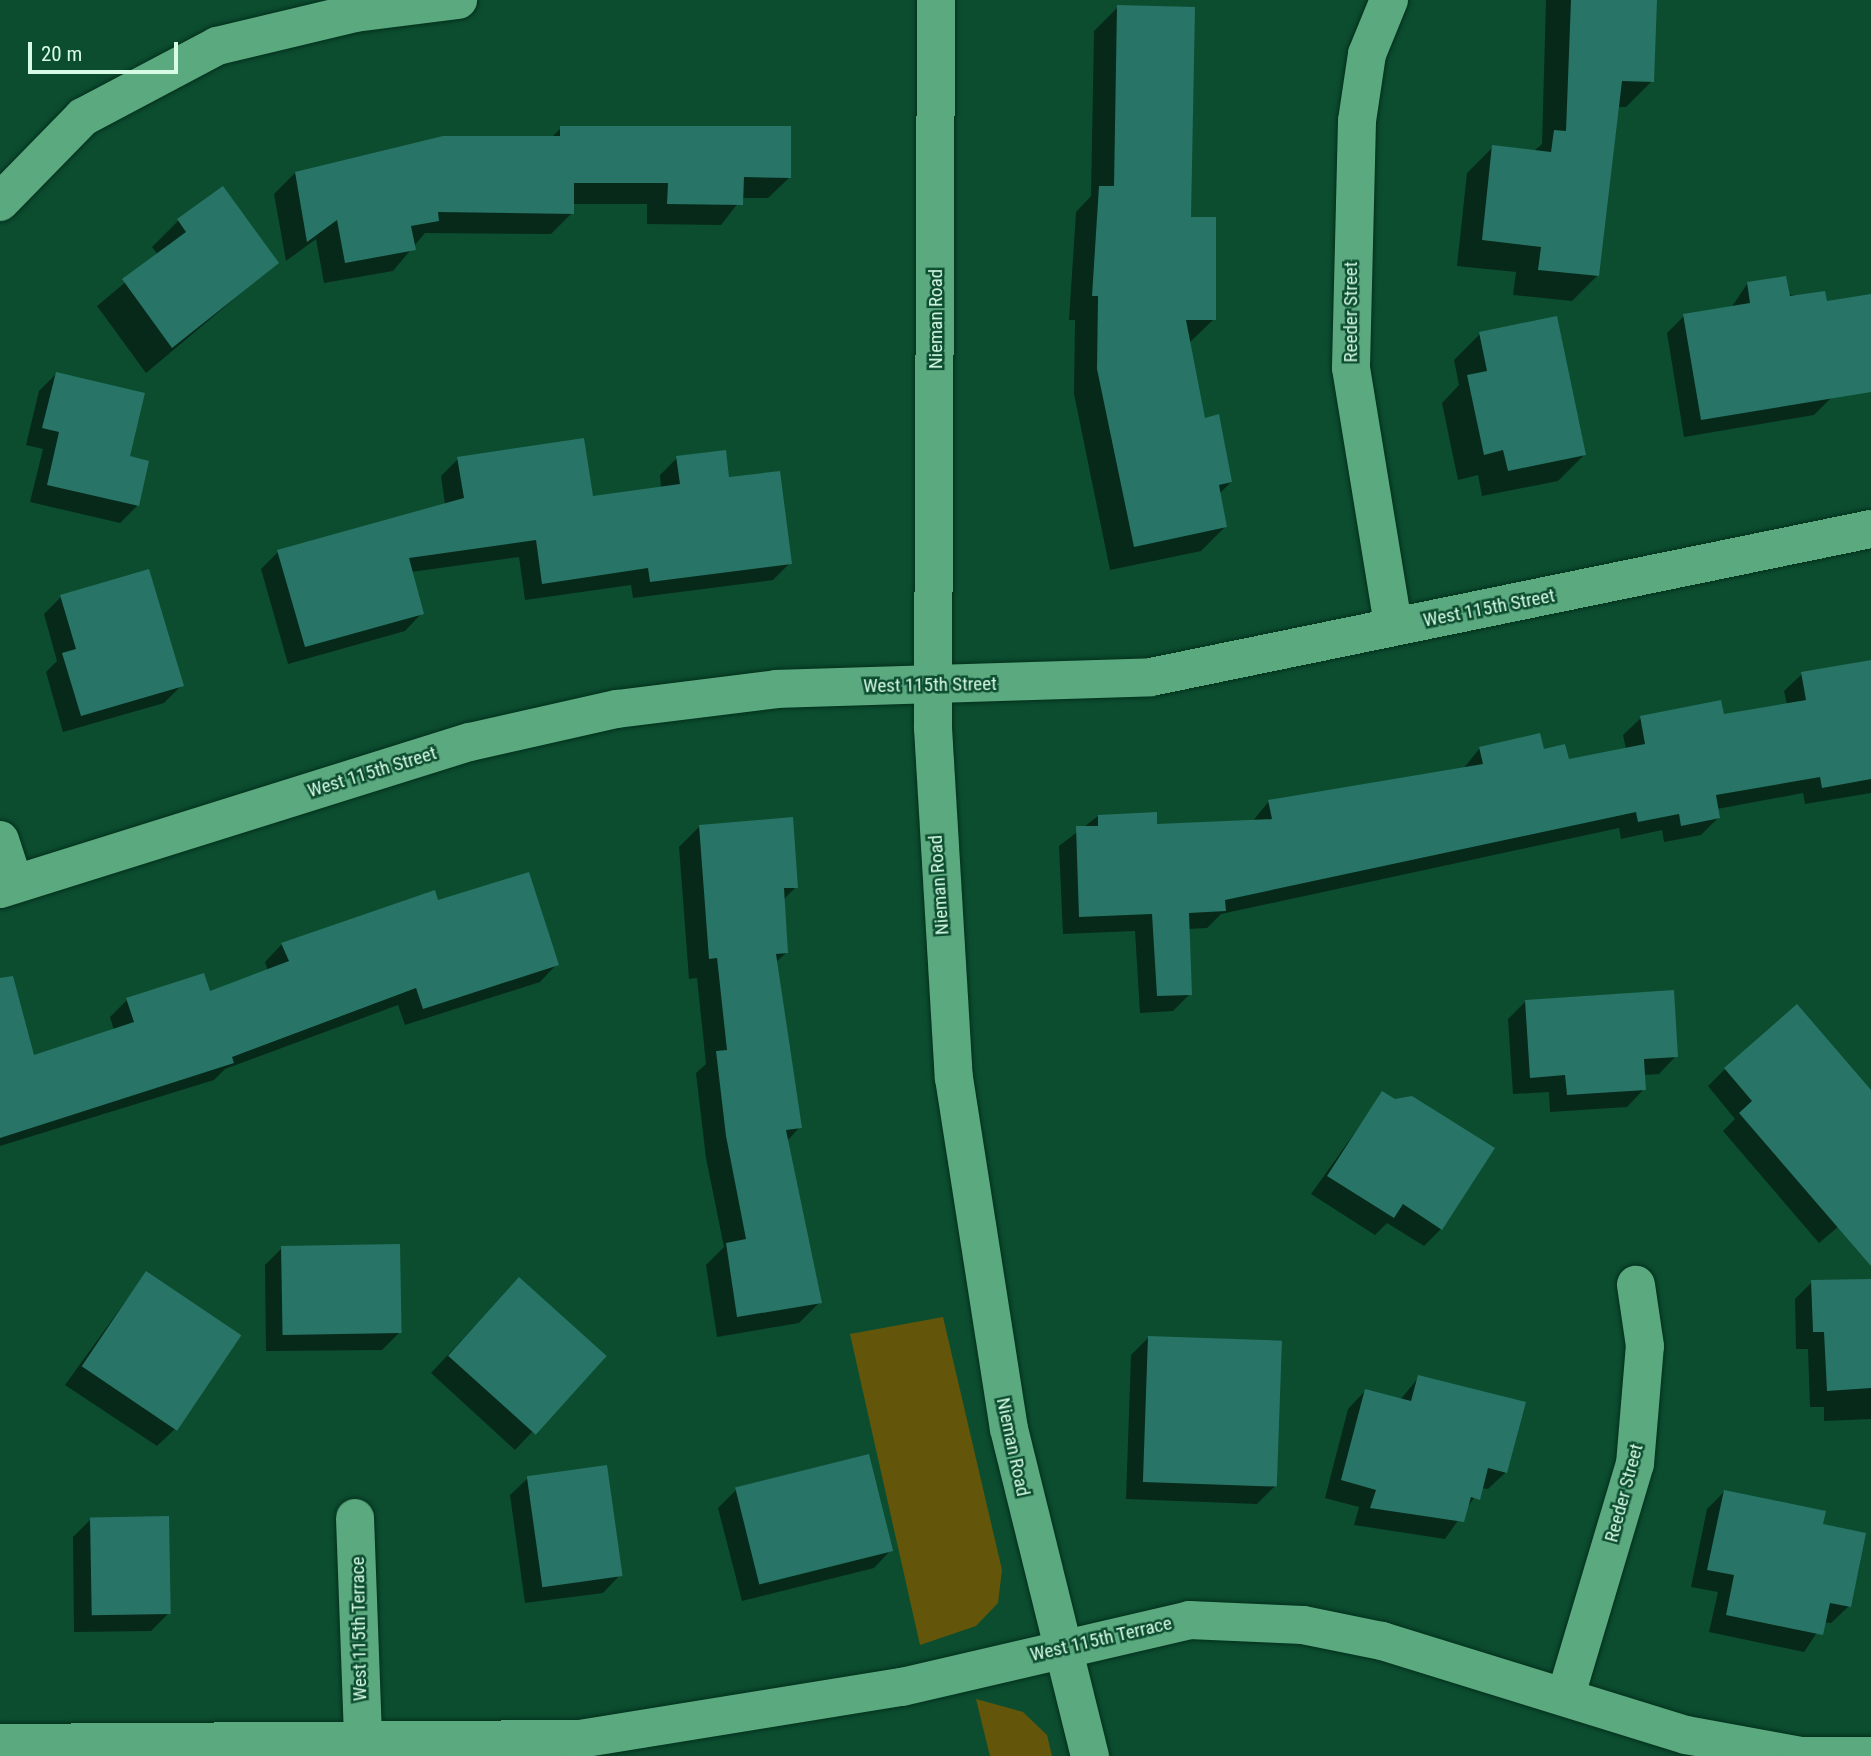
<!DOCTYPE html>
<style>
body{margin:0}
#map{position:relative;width:1871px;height:1756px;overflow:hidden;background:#0c4d30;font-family:"Roboto Condensed",sans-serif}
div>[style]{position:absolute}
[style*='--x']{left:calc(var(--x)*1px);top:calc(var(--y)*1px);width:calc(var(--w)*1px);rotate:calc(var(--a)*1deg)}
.green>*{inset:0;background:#63560a}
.shadow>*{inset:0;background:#0007}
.building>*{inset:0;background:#287466;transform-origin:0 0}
.roads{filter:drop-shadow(0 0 2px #03301c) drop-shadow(0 0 2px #03301c)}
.minor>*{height:38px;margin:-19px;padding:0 19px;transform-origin:19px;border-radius:19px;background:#5ba97f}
.tertiary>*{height:38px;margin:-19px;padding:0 19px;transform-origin:19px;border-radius:19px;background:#5ba97f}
span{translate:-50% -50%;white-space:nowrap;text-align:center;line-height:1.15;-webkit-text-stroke:5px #0c4d30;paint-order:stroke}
.street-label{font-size:19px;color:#d6fce5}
.scale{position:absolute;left:28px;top:42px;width:150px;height:32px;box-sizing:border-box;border:4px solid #d6fce5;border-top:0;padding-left:9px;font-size:21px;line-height:24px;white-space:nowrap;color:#d6fce5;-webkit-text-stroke:5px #0c4d30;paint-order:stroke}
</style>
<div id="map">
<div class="green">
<div style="clip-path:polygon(943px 1317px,1002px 1570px,998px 1603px,976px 1626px,920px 1645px,850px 1334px)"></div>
<div style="clip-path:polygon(976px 1699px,1023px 1712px,1047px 1735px,1052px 1756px,990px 1756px)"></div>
</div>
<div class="shadow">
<div style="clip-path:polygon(1546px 0,1655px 0,1652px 81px,1626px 107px,1618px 107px,1598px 275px,1572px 301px,1513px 295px,1516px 272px,1457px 266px,1467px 173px,1493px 147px,1534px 151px,1542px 144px)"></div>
<div style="clip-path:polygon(1118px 7px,1189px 219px,1214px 319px,1189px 343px,1204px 420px,1231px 482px,1219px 494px,1225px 527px,1201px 551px,1110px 570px,1074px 394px,1075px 320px,1069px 320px,1076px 212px,1091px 196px,1094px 31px)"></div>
<div style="clip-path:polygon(561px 128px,789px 178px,768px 198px,742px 198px,721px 225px,647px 224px,647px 204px,572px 204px,572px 213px,551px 234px,425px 233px,393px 271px,324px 283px,316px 239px,286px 261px,274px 194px,295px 173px,552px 137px)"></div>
<div style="clip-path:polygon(222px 188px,277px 263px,146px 373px,97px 306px,158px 255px,152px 247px,178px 221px)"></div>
<div style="clip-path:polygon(1747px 284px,1825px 303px,1871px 296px,1871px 385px,1831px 398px,1814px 415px,1684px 437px,1667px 333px,1684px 316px,1731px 308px)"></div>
<div style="clip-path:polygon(1480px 334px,1584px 455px,1558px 481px,1482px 496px,1478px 475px,1458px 480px,1442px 403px,1459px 385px,1454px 360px)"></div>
<div style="clip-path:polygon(56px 374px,128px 458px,137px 506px,120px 523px,30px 502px,43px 449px,26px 445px,39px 391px)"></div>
<div style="clip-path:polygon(677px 458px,727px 479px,790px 563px,773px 580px,633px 598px,631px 585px,525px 600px,519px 557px,411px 572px,422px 613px,405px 631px,288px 664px,261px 569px,278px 552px,445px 505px,441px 476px,458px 459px,591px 498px,661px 488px,660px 475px)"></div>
<div style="clip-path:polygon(61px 597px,182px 685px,164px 703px,63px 732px,46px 672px,57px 661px,44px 614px)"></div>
<div style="clip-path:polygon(1871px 660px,1871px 793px,1805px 804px,1803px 793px,1717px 809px,1719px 817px,1701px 835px,1664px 842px,1662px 830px,1621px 839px,1619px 828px,1221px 914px,1207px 928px,1188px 929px,1190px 994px,1173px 1011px,1140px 1013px,1135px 931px,1063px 934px,1059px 846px,1098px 816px,1156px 826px,1252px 822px,1269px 801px,1463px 769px,1480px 748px,1543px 752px,1567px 761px,1626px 749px,1623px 735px,1641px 718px,1722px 716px,1787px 705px,1784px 691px,1802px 674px)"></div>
<div style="clip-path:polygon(700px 826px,796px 887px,783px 900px,787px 952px,775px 963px,800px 1127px,787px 1141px,820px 1302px,799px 1323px,717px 1337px,706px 1265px,724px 1247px,706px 1158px,696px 1073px,706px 1064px,697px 978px,689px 979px,679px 847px)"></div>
<div style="clip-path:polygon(437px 902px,557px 964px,540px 982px,405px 1025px,398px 1005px,225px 1069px,214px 1080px,0 1146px,0 1036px,33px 1057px,114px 1031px,110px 1017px,127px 1000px,208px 993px,268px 971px,265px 962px,282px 944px)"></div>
<div style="clip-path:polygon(1526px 1001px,1676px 1056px,1659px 1074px,1643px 1075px,1644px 1089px,1627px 1107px,1550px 1112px,1549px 1092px,1513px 1094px,1508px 1019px)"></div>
<div style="clip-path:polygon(1725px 1069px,1871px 1093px,1871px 1199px,1819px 1243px,1723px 1131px,1735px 1119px,1708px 1086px)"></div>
<div style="clip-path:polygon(1383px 1093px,1441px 1229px,1424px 1246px,1387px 1223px,1375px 1235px,1311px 1194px)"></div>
<div style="clip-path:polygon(282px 1248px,400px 1332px,382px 1350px,266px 1351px,265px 1265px)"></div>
<div style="clip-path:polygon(146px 1273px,175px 1429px,157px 1446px,65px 1385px)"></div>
<div style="clip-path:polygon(1871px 1280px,1871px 1419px,1824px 1421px,1824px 1407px,1810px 1407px,1808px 1349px,1796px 1349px,1795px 1299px,1812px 1282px)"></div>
<div style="clip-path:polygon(502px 1297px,603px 1357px,515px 1450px,431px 1373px)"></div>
<div style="clip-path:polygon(1149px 1337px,1275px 1486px,1257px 1504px,1126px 1499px,1131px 1355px)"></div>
<div style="clip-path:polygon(1419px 1377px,1506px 1472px,1488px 1489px,1481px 1488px,1445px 1539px,1354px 1525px,1359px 1507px,1325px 1498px,1348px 1409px,1365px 1391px,1400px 1400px)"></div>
<div style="clip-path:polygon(528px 1478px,620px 1575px,603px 1593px,525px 1603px,510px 1495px)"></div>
<div style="clip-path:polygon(736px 1490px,891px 1550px,874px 1568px,742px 1601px,718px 1508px)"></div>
<div style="clip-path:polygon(1725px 1491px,1821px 1525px,1849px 1606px,1831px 1623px,1824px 1622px,1804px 1652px,1709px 1632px,1718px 1592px,1691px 1587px,1707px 1509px)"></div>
<div style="clip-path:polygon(90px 1520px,168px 1614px,151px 1631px,74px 1632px,73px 1537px)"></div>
</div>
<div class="building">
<div style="clip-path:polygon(1571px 0,1657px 0,1654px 82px,1622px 81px,1599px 276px,1538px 270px,1541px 247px,1482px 240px,1492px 145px,1551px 152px,1554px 130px,1566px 131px)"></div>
<div style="clip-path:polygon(1117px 5px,1195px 7px,1191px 217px,1216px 217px,1216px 320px,1186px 320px,1205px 418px,1219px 414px,1232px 482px,1219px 485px,1227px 527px,1134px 547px,1097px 369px,1098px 296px,1092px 296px,1099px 186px,1114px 186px)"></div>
<div style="clip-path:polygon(560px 126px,791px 126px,791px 178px,744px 177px,743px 205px,667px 204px,668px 183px,574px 183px,574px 214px,438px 212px,439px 221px,411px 226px,416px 250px,345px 263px,337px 220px,307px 242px,295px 172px,443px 136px,560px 136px)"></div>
<div style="clip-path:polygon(223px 186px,279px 263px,172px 348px,122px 279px,186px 232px,177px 219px)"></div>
<div style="clip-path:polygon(1786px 276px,1790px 296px,1825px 291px,1827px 301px,1871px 294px,1871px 392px,1701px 420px,1683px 314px,1750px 303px,1747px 282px)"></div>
<div style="clip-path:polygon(1557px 316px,1586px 455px,1508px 471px,1503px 450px,1484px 455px,1467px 375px,1487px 371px,1479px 332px)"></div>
<div style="clip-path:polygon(56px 372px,145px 393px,130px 456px,149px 461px,139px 506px,47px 485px,59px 432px,42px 428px)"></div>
<div style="clip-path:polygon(584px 438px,593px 496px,680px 484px,676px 456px,726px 450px,729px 477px,780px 471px,792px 564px,650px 582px,648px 568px,542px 584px,536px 540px,409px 558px,424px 614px,305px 647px,277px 550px,464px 498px,457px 457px)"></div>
<div style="clip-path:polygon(149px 569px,184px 686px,81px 716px,62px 653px,76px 649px,60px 595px)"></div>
<div style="clip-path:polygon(1871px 660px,1871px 779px,1822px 788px,1820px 777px,1716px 795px,1720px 818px,1681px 826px,1679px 814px,1638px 822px,1636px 812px,1225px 900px,1226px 911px,1189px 913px,1192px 995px,1157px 996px,1152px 914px,1079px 917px,1076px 826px,1098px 826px,1098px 815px,1157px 812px,1157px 824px,1272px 819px,1268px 800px,1483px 764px,1479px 747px,1540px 733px,1544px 749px,1565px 744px,1569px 759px,1645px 744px,1640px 716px,1721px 700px,1724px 714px,1806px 700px,1801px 672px)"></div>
<div style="clip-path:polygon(793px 817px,798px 888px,784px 888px,788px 953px,776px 954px,802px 1128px,786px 1130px,822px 1303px,737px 1317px,726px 1243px,746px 1239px,726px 1136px,716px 1051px,727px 1050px,717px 958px,709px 959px,699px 825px)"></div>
<div style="clip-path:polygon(529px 872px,559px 965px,423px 1009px,416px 988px,232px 1057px,234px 1063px,0 1138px,0 978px,13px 976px,34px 1055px,134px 1022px,126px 998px,204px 973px,210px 991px,289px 961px,281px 943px,435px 890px,438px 900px)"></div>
<div style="clip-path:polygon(1674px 990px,1678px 1057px,1644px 1059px,1646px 1090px,1567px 1095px,1565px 1075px,1530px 1078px,1525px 1000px)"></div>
<div style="clip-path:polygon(1797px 1004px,1871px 1090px,1871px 1266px,1739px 1113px,1752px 1101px,1724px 1068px)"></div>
<div style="clip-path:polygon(1382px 1091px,1395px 1099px,1412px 1096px,1495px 1148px,1442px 1230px,1403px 1204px,1394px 1218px,1327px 1176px)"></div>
<div style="left:400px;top:1244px;width:89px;height:119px;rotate:89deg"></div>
<div style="left:146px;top:1271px;width:115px;height:115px;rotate:34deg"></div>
<div style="left:519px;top:1277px;width:118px;height:106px;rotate:42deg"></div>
<div style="clip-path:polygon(1871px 1279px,1871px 1388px,1827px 1391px,1824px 1332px,1813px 1332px,1811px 1280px)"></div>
<div style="left:1148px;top:1336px;width:134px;height:146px;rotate:2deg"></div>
<div style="clip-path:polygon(1418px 1375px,1526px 1402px,1507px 1473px,1488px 1468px,1480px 1500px,1471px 1497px,1464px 1522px,1370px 1508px,1376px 1490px,1341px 1480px,1365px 1389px,1411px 1401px)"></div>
<div style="left:869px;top:1454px;width:100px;height:138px;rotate:76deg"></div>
<div style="left:607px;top:1465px;width:112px;height:81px;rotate:82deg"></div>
<div style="clip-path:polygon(1724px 1490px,1826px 1511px,1823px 1524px,1866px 1533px,1851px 1607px,1830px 1603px,1823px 1635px,1726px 1615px,1734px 1575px,1707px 1570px)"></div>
<div style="left:169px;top:1516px;width:98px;height:79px;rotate:89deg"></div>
</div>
<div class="roads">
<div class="minor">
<div style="--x:1389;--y:0;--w:58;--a:112.2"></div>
<div style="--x:1367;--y:54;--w:68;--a:98.5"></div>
<div style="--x:1357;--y:121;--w:247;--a:91.4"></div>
<div style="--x:1351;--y:368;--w:260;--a:80.7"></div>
<div style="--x:0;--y:202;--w:119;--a:-45.7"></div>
<div style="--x:83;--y:117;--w:152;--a:-27.9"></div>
<div style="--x:217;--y:46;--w:142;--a:-13.4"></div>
<div style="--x:355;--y:13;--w:104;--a:-7.2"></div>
<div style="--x:0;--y:840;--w:45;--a:72"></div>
<div style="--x:0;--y:889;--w:492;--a:-17.4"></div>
<div style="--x:470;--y:742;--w:151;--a:-12.7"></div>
<div style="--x:617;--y:709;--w:161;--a:-7.1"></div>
<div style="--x:777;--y:689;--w:374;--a:-1.8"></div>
<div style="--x:1151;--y:677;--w:735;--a:-11.62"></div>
<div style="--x:355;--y:1518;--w:222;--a:87.9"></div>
<div style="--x:1566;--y:1695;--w:241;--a:-73.4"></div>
<div style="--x:1635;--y:1464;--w:118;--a:-85.2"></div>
<div style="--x:1645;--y:1346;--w:62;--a:-98.4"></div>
<div style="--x:0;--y:1743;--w:580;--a:-0.4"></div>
<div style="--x:580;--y:1739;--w:326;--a:-9.2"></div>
<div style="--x:902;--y:1687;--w:295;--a:-13.1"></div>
<div style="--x:1189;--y:1620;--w:114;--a:2.5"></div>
<div style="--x:1303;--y:1625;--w:81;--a:11.4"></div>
<div style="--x:1382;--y:1641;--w:318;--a:17.2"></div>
<div style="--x:1686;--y:1735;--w:118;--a:10.3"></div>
<div style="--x:1802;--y:1756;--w:69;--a:0"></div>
</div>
<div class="tertiary">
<div style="--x:936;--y:0;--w:728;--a:90.24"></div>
<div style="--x:933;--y:728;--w:351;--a:86.6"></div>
<div style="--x:954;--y:1078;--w:355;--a:81.1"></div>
<div style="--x:1009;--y:1429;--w:337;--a:76.1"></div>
</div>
</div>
<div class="street-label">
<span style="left:1351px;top:312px;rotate:-90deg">Reeder Street</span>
<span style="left:936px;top:319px;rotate:-90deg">Nieman Road</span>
<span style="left:1489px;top:608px;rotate:-11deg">West 115th Street</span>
<span style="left:930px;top:685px;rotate:-1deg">West 115th Street</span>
<span style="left:372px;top:772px;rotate:-17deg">West 115th Street</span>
<span style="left:939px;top:885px;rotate:-94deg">Nieman Road</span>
<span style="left:1013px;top:1447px;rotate:78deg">Nieman Road</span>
<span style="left:1624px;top:1493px;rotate:-75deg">Reeder Street</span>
<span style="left:359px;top:1629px;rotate:-91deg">West 115th Terrace</span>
<span style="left:1101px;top:1639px;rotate:-13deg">West 115th Terrace</span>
</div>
<div class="scale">20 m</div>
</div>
